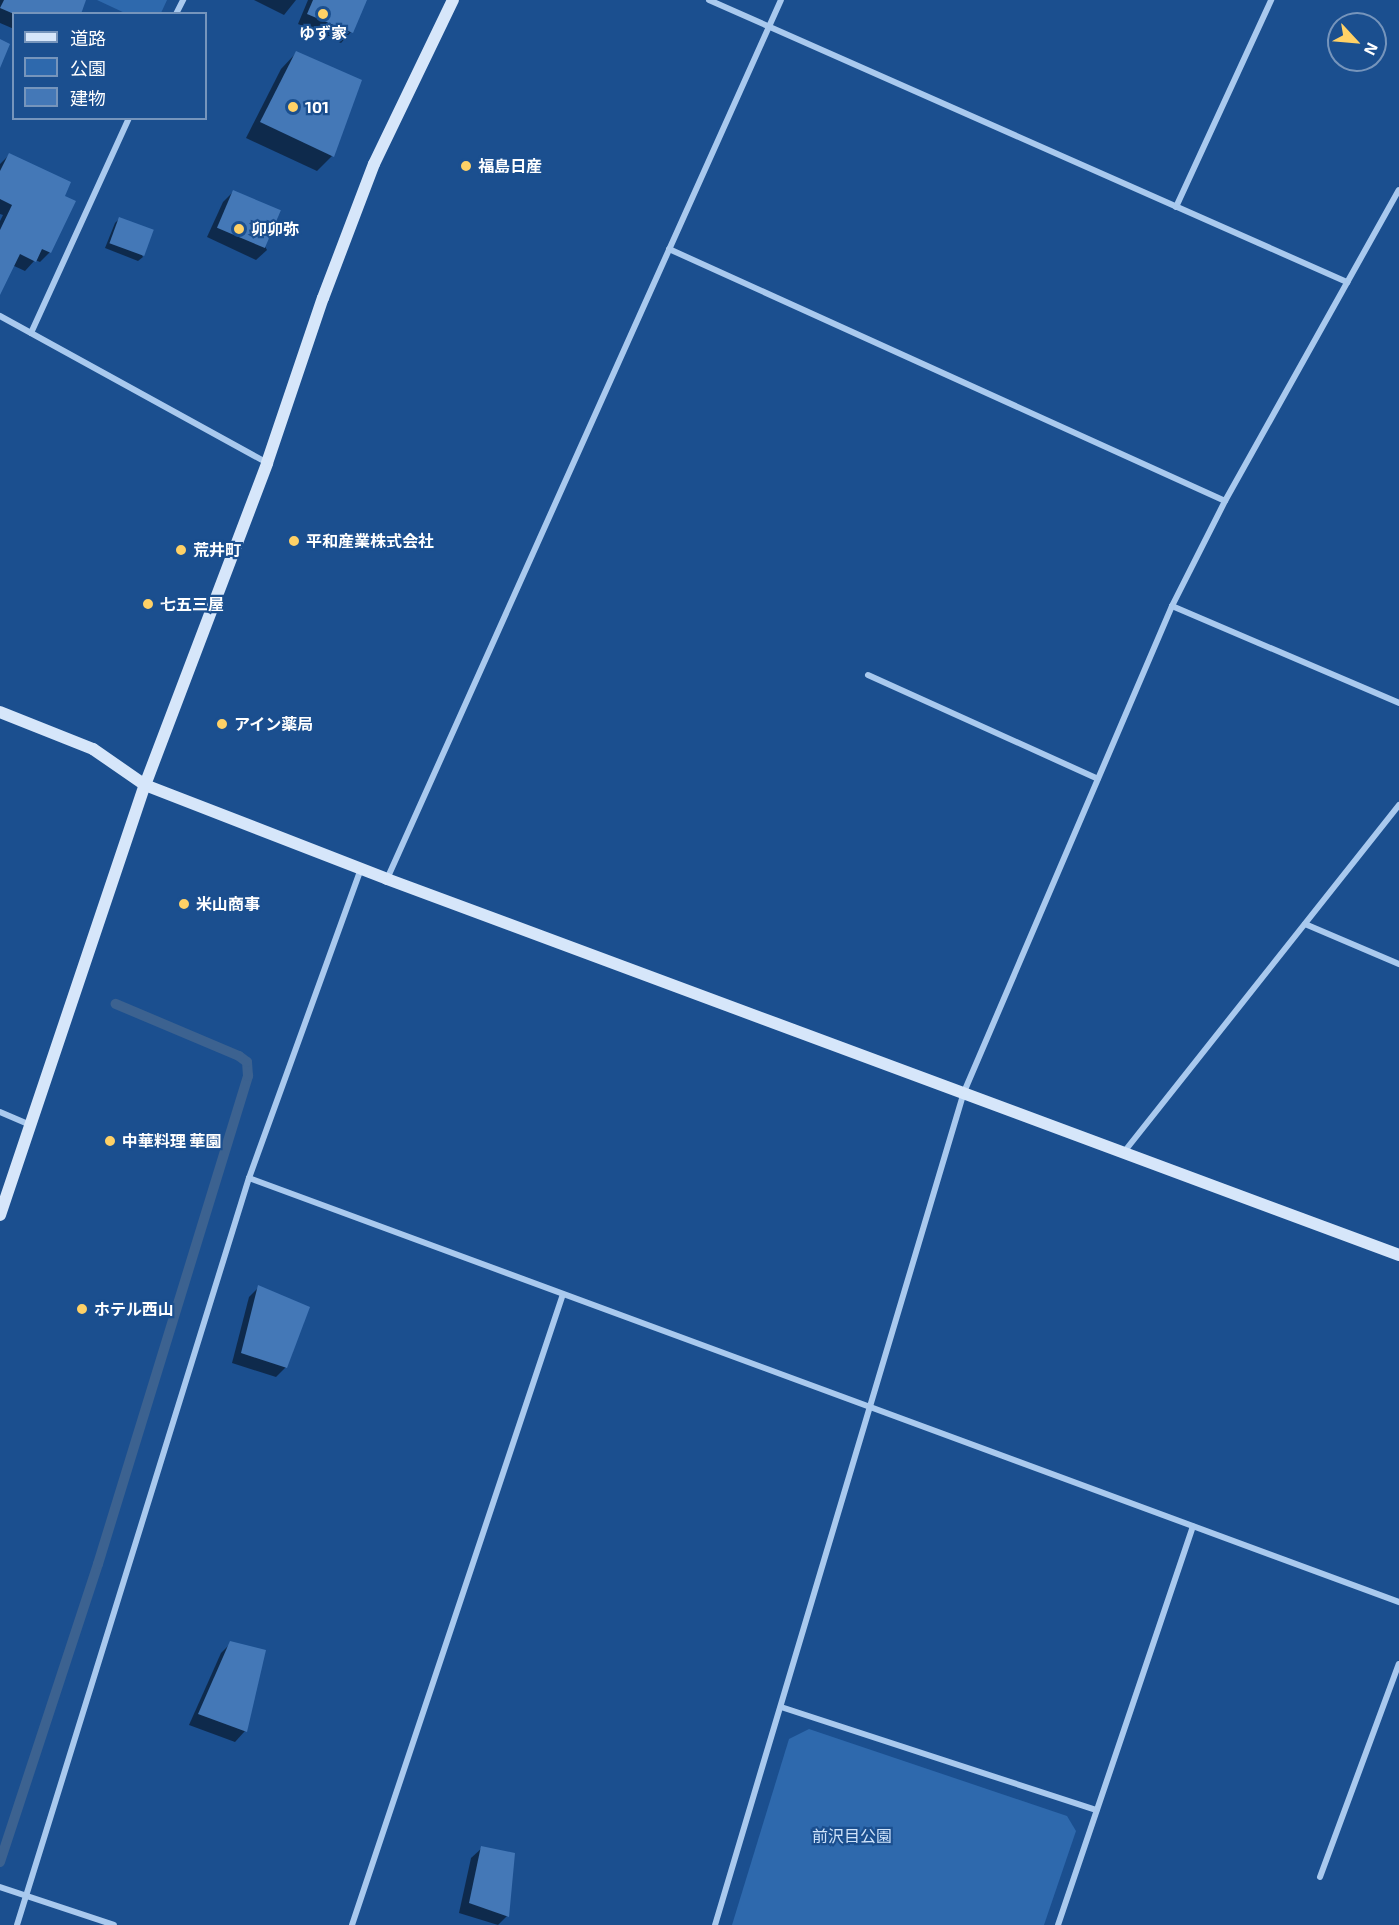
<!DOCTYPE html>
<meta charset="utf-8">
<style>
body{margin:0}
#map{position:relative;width:1399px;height:1925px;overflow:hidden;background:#1b4f8f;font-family:"Exo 2","Noto Sans JP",sans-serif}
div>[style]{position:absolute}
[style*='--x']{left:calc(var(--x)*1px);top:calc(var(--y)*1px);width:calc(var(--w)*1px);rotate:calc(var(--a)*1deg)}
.green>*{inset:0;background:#2e69ad}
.shadow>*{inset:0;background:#0007}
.stream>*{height:10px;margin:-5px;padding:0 5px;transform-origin:5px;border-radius:5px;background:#3c6290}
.building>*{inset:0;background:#4478b7;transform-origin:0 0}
.street>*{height:6px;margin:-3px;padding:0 3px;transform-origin:3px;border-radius:3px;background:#a9c9ee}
.secondary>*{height:12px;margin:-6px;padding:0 6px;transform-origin:6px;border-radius:6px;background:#d6e6fa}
.dots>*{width:16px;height:16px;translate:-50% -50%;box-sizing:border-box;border:3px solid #1b4f8f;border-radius:50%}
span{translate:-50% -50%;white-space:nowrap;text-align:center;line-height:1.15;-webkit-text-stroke:4.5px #1b4f8f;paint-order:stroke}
.poi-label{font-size:16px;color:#fff;font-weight:700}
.left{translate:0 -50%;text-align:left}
.park-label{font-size:16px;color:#cfe3fa}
.legend{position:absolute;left:12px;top:12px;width:195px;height:108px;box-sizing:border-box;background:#1b4f8f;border:2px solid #7695bc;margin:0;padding:8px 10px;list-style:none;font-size:18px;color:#fff}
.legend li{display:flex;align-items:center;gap:12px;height:30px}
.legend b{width:30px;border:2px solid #7695bc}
.north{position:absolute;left:1327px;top:12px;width:60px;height:60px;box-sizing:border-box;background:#1b4f8f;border:2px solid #7695bc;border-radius:50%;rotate:116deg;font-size:16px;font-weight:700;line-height:24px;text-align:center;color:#fff}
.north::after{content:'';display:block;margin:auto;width:21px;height:27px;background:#ffd166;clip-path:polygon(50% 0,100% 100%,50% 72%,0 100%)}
</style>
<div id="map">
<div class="green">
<div style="clip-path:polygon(97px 0,167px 0,161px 13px,127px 14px)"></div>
<div style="clip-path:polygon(809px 1729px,1067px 1816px,1076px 1831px,1044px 1925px,732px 1925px,789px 1739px)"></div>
</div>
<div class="shadow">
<div style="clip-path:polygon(0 0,84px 0,14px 14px,14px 29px,0 23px)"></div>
<div style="clip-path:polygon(254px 0,296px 0,284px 15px)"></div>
<div style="clip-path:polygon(308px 0,365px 0,351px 32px,341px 43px,298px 24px)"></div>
<div style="clip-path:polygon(296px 53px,332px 156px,317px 171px,246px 138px,281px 69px)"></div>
<div style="clip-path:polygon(9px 155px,63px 196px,50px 252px,40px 262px,35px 260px,25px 271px,12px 265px,0 292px,0 221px,3px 215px,0 214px,0 164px)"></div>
<div style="clip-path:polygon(233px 192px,267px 250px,256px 260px,207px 237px,223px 202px)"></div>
<div style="clip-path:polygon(120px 218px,143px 257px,138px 261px,105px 248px,115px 223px)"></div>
<div style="clip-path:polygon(259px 1287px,286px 1367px,276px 1377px,232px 1363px,249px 1297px)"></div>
<div style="clip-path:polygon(231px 1643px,264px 1651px,245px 1731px,235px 1742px,189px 1725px,221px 1653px)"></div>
<div style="clip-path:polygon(482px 1848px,507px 1916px,498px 1925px,459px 1913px,471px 1858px)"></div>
</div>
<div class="stream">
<div style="--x:0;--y:1862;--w:314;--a:-71.8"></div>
<div style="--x:98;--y:1564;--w:511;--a:-72.91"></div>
<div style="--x:248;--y:1076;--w:14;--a:-94"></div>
<div style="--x:247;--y:1062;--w:10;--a:-143"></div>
<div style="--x:239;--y:1056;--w:134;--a:-157.1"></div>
</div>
<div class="building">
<div style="clip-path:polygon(4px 0,86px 0,81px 14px,14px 14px,0 8px)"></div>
<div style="clip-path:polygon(313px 0,367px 0,353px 33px,307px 14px)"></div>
<div style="clip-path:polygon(0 39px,10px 44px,0 68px)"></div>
<div style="clip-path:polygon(296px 51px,362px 80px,334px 157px,260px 122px)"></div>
<div style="clip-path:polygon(9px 153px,71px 182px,65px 196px,76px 201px,51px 253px,42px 249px,36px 262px,20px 254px,0 295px,0 230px,12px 205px,0 199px,0 171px)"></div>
<div style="left:233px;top:190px;width:52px;height:41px;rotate:23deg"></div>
<div style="left:119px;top:217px;width:37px;height:28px;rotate:20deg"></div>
<div style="clip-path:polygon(258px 1285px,310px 1307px,287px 1368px,241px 1353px)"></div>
<div style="clip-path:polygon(230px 1641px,266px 1650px,247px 1732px,198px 1714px)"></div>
<div style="clip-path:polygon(481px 1846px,515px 1853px,509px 1917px,469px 1903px)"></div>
</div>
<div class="street">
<div style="--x:709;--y:0;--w:698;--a:23.85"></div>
<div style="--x:176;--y:14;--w:16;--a:-63"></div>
<div style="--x:1176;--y:207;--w:228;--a:-65.3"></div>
<div style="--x:669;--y:249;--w:610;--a:24.38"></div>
<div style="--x:0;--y:316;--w:305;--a:28.8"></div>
<div style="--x:31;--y:333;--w:236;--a:-65.5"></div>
<div style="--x:1172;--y:606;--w:247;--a:23.1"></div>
<div style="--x:868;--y:675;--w:252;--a:24.3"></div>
<div style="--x:387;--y:879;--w:963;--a:-65.86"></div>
<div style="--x:1305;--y:924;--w:102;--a:23.1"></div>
<div style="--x:0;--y:1112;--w:33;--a:23"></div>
<div style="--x:1124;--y:1152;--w:443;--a:-51.6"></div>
<div style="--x:249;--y:1178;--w:1226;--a:20.24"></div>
<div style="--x:781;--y:1707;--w:332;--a:18.1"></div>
<div style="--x:1320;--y:1877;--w:227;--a:-69.7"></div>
<div style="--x:0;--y:1887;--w:120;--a:18.4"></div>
<div style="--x:17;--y:1925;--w:782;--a:-72.75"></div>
<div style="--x:249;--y:1178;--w:329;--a:-70.1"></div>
<div style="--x:352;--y:1925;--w:665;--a:-71.51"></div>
<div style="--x:715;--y:1925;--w:869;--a:-73.36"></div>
<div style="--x:964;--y:1092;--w:529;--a:-66.83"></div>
<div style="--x:1172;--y:606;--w:118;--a:-63.2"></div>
<div style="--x:1225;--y:501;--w:356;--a:-60.8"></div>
<div style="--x:1058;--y:1925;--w:421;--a:-71.3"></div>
</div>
<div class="secondary">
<div style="--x:0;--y:712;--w:100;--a:21.7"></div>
<div style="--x:93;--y:749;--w:63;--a:34.7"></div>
<div style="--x:145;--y:785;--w:260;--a:21.2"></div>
<div style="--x:387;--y:879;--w:1080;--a:20.38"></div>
<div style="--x:0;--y:1215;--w:454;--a:-71.4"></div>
<div style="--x:145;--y:785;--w:344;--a:-69.2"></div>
<div style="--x:267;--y:463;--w:174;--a:-71.3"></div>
<div style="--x:323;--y:298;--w:143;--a:-69.2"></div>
<div style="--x:374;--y:164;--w:182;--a:-64.3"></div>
</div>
<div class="dots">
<div style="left:323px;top:14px;background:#ffd166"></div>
<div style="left:293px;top:107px;background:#ffd166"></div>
<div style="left:466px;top:166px;background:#ffd166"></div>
<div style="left:239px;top:229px;background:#ffd166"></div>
<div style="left:294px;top:541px;background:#ffd166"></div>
<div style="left:181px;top:550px;background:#ffd166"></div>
<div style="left:148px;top:604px;background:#ffd166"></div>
<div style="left:222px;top:724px;background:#ffd166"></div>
<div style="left:184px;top:904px;background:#ffd166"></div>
<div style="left:110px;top:1141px;background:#ffd166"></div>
<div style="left:82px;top:1309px;background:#ffd166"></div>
</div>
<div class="poi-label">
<span style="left:323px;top:33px">ゆず家</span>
<span class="left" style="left:305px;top:107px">101</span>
<span class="left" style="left:478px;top:166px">福島日産</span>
<span class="left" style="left:251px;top:229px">卯卯弥</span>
<span class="left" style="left:306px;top:541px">平和産業株式会社</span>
<span class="left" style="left:193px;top:550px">荒井町</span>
<span class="left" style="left:160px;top:604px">七五三屋</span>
<span class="left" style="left:234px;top:724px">アイン薬局</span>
<span class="left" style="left:196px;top:904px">米山商事</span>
<span class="left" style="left:122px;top:1141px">中華料理 華園</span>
<span class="left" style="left:94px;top:1309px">ホテル西山</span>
</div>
<div class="park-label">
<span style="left:852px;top:1836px">前沢目公園</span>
</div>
<ul class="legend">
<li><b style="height:8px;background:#d6e6fa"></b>道路</li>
<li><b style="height:16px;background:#2e69ad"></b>公園</li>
<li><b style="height:16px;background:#4478b7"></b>建物</li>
</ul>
<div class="north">N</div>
</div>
